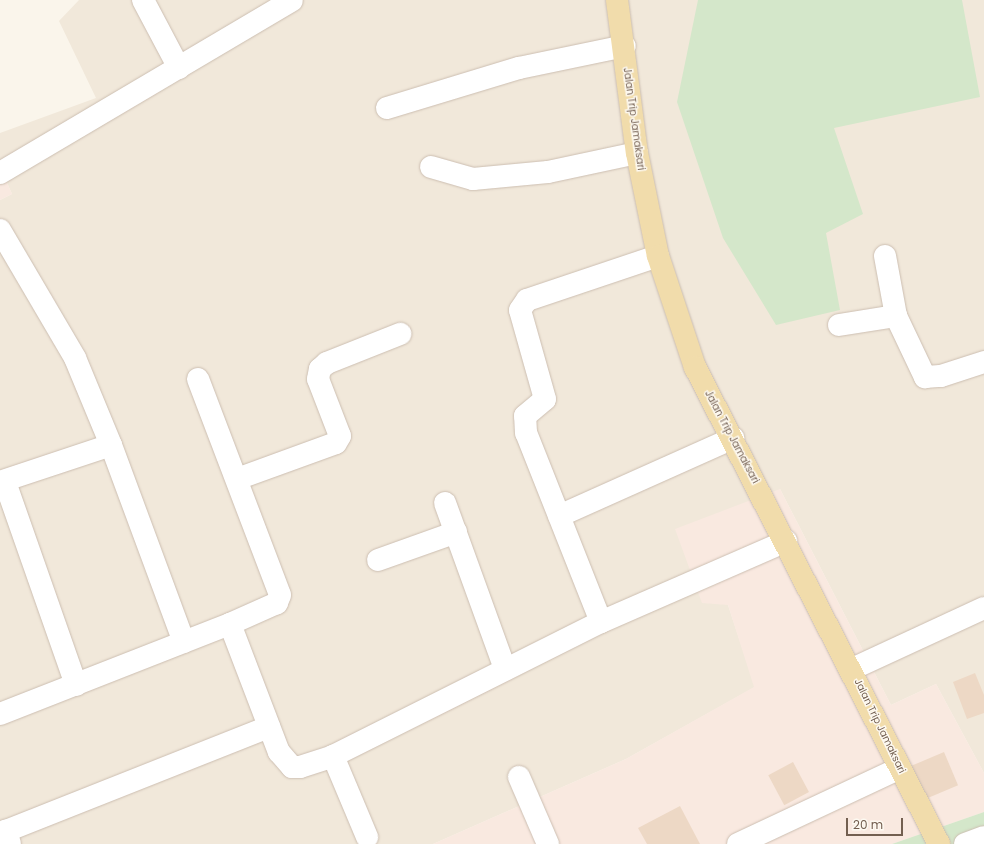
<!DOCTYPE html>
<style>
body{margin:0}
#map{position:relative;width:984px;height:844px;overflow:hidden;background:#faf5eb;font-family:Poppins,sans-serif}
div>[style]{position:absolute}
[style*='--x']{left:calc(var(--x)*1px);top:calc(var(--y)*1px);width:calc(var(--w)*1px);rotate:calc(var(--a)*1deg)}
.residential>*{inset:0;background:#f1e8da}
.commercial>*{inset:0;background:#f9e9e0}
.green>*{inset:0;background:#d4e7ca}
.building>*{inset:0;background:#edd8c5;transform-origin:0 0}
.roads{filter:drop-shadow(0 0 1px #ccbeb1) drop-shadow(0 0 1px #ccbeb1)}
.minor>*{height:22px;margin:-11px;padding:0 11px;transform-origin:11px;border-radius:11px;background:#fff}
.major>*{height:22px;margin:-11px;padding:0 11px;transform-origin:11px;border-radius:11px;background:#f1dcab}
span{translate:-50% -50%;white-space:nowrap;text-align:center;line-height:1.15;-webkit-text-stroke:3px #fdf9f1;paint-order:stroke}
.street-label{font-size:10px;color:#735f50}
.scale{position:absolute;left:846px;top:818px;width:57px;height:18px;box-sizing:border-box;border:2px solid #735f50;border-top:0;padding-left:5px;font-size:12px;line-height:14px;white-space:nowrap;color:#735f50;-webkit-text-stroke:3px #fdf9f1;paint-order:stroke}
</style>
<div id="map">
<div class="residential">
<div style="clip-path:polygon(79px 0,984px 0,984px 773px,936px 684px,891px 705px,780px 489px,728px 605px,755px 687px,626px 759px,433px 844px,0 844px,0 200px,12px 194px,0 167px,0 133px,96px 98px,59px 21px)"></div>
</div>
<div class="commercial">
<div style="clip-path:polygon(0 167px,12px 194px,0 200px)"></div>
<div style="clip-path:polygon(780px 489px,891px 705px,936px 684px,984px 773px,984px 812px,892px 844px,433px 844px,626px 759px,754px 687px,728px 605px,702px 603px,675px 529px)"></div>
</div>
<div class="green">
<div style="clip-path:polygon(698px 0,962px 0,980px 97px,834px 128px,863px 214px,826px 233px,840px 310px,776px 325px,723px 238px,677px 102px)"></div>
<div style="clip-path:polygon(984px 812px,984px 844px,892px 844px)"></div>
</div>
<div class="building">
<div style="clip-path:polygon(975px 673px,984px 695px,984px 713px,967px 719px,953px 682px)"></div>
<div style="left:944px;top:752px;width:36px;height:36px;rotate:67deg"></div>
<div style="left:793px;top:762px;width:34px;height:28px;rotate:62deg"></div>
<div style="clip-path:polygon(680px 806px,700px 844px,647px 844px,638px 828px)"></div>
</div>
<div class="roads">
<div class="minor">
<div style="--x:143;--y:0;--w:77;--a:62.1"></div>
<div style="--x:387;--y:108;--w:138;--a:-16.9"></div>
<div style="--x:519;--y:68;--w:108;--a:-11.7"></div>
<div style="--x:431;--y:167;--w:44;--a:15.9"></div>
<div style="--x:473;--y:179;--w:75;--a:-5.3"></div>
<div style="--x:548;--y:172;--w:91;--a:-12.1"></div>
<div style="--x:0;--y:173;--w:339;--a:-30.6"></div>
<div style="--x:0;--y:230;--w:148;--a:59.6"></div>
<div style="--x:75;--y:358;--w:94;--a:67.5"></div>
<div style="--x:111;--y:445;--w:117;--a:161.6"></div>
<div style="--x:885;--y:256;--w:61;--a:79.6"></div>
<div style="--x:896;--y:316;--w:68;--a:64.6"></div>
<div style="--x:925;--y:377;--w:16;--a:-4"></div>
<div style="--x:941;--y:376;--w:45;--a:-18"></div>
<div style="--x:839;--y:325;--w:58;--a:-9"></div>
<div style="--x:198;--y:379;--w:231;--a:69.2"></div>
<div style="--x:280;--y:595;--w:9;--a:111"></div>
<div style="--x:277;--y:603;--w:51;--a:155.9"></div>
<div style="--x:111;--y:445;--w:210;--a:69.7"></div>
<div style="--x:237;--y:479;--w:105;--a:-20"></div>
<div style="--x:336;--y:443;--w:8;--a:-60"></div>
<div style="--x:340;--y:436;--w:61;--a:-111.1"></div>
<div style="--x:318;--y:379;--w:10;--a:-79"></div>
<div style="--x:320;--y:369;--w:9;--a:-41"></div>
<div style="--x:327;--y:363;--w:79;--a:-21.7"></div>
<div style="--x:5;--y:482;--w:215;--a:70.7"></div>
<div style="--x:445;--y:503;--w:177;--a:70.1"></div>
<div style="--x:559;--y:516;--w:191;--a:-24.1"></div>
<div style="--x:378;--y:560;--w:83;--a:-19.7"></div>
<div style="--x:601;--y:622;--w:203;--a:-111.6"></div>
<div style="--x:526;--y:433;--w:17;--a:-93"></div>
<div style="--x:525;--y:416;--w:26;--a:-40"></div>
<div style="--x:545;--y:399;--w:92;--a:-105.7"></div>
<div style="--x:520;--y:310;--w:12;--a:-55"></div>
<div style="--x:527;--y:300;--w:138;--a:-18.6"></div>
<div style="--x:852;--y:669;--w:145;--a:-24.8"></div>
<div style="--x:0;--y:714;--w:247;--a:-21.4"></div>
<div style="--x:230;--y:624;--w:137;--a:69.1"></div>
<div style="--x:279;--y:752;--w:20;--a:49"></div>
<div style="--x:292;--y:767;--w:8;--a:0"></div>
<div style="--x:300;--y:767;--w:35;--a:-18"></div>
<div style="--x:333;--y:756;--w:300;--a:-26.6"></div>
<div style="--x:601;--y:622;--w:202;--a:-23.6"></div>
<div style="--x:333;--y:756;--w:88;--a:67.2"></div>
<div style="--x:519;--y:777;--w:73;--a:66.6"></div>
<div style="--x:10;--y:844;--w:14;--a:-107"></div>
<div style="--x:6;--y:831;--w:283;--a:-21.6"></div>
<div style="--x:738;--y:844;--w:179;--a:-25.1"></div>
<div style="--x:965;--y:844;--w:20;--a:-20"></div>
</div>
<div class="major">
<div style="--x:617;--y:0;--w:154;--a:82.6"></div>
<div style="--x:637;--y:153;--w:105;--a:78.5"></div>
<div style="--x:658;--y:256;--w:117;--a:71.6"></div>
<div style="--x:695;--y:367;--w:536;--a:62.91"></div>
</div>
</div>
<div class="street-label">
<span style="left:634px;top:119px;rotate:82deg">Jalan Trip Jamaksari</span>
<span style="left:732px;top:437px;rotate:62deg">Jalan Trip Jamaksari</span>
<span style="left:880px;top:726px;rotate:64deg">Jalan Trip Jamaksari</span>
</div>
<div class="scale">20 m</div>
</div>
